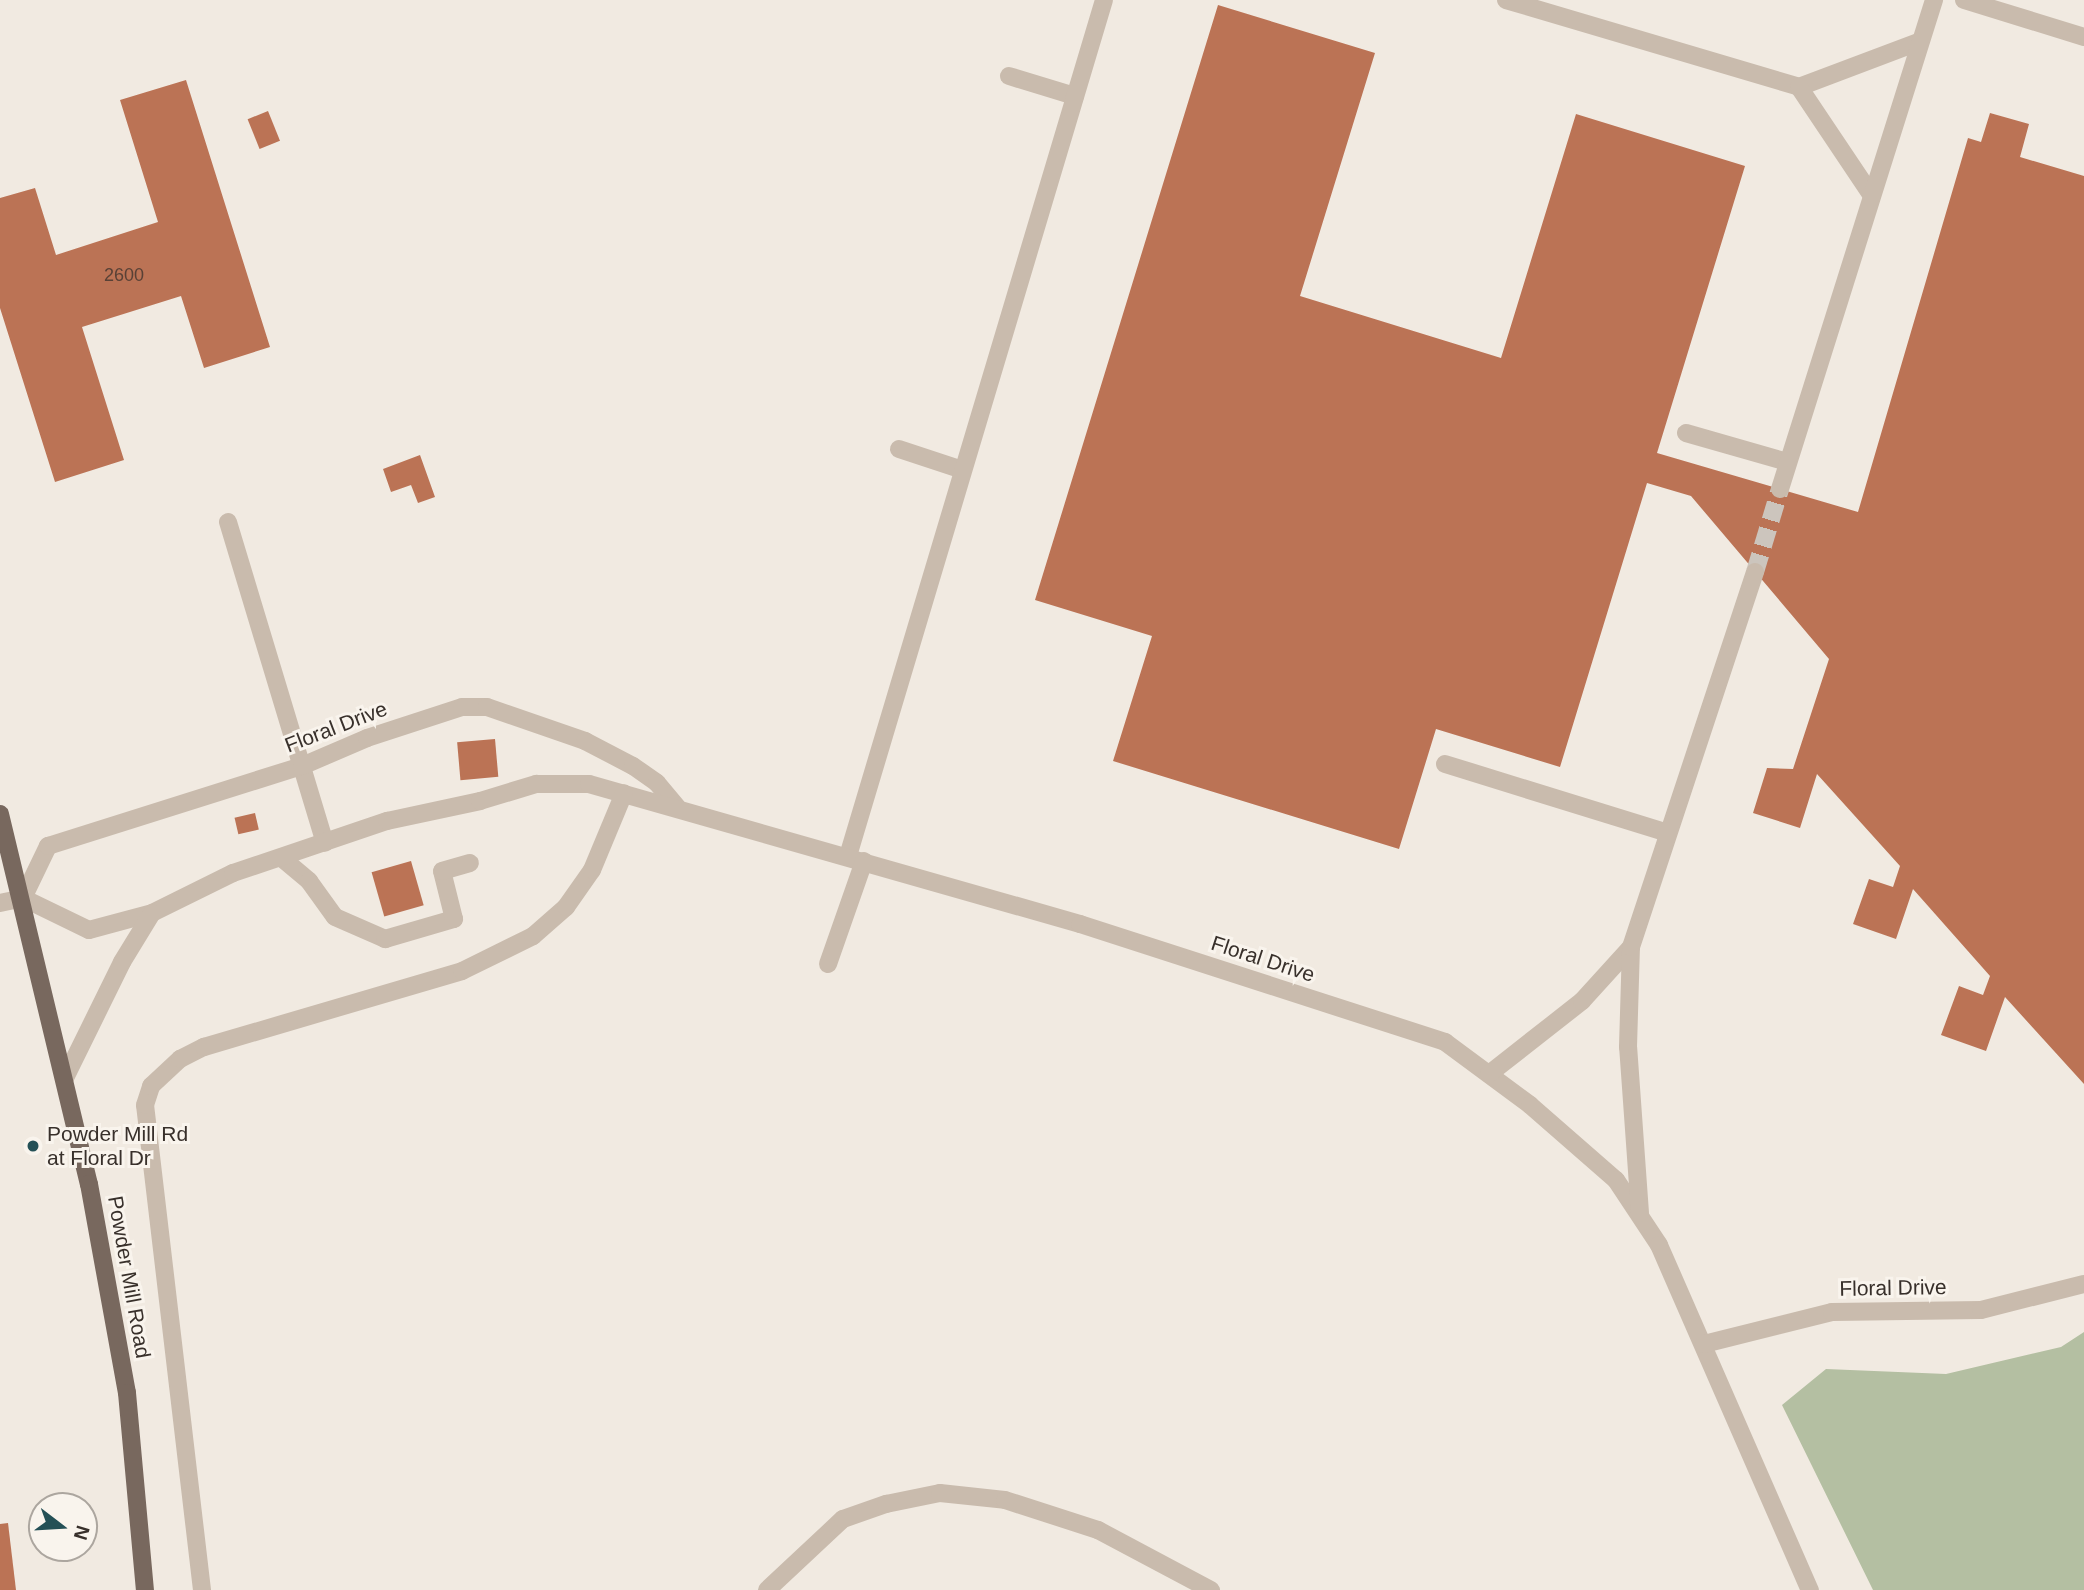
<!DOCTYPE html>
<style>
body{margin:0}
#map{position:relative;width:2084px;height:1590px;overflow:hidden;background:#f1eae1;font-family:Arial,sans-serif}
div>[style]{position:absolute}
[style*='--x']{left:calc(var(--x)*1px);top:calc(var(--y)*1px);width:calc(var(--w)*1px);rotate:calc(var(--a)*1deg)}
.green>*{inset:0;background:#b4bfa2}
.building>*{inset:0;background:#bb7355;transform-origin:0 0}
.minor-tunnel>*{height:18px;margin-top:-9px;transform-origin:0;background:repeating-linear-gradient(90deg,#ccc5bd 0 18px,transparent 0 27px)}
.minor>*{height:18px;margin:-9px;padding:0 9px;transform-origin:9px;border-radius:9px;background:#c9bbad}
.major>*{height:18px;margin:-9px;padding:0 9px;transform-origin:9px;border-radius:9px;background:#78685e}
.dots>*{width:19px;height:19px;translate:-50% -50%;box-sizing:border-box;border:4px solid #f9f4ed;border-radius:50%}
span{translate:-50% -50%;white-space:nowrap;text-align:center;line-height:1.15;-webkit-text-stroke:6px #f9f4ed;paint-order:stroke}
.number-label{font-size:18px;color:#594136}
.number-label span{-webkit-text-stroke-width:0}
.street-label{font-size:21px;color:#38302b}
.poi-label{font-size:21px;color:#38302b}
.left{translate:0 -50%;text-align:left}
.north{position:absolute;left:28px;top:1492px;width:70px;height:70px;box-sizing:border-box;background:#f9f4ed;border:2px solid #aca69f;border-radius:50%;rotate:107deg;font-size:19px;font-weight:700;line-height:28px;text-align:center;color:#38302b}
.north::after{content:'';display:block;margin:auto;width:24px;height:32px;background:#245056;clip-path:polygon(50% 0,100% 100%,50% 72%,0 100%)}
</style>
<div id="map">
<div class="green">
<div style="clip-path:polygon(2084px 1332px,2084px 1590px,1873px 1590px,1782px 1405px,1826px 1369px,1946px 1374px,2061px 1347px)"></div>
</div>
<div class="building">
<div style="clip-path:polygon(1218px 5px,1375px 53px,1300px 296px,1501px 358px,1576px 114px,1745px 166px,1657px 453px,1858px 512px,1968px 138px,1981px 142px,1990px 113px,2029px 124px,2020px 157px,2084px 176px,2084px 1084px,2005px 997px,1986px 1051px,1941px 1035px,1959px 986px,1983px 995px,1990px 976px,1913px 889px,1896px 939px,1853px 924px,1869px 879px,1893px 887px,1900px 866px,1817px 774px,1800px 828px,1753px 813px,1767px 768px,1793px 769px,1829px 659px,1691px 496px,1647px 483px,1560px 767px,1436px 729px,1399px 849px,1113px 761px,1152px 636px,1035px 600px)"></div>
<div style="clip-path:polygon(186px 80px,270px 347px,204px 368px,181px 296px,82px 327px,124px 460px,55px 482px,0 308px,0 198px,35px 188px,56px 255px,158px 222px,120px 100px)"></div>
<div style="left:268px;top:111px;width:32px;height:22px;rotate:68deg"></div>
<div style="clip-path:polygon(420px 455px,435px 497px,418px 503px,411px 485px,391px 492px,383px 469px)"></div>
<div style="left:495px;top:739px;width:38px;height:38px;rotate:85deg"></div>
<div style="left:255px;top:813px;width:17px;height:21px;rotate:77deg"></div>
<div style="left:411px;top:861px;width:46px;height:41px;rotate:74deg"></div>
<div style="clip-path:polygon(8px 1523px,16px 1590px,0 1590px,0 1524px)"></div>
</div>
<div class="minor-tunnel">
<div style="--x:1755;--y:572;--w:87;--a:-73.2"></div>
</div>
<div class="minor">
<div style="--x:1506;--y:0;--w:306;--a:16.5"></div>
<div style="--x:1799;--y:87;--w:130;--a:-20.7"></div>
<div style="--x:1964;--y:0;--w:126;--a:17.1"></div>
<div style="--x:1009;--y:76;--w:69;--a:16.9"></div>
<div style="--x:1799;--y:87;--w:131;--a:56.2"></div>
<div style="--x:1686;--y:433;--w:105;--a:16"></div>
<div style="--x:899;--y:449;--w:67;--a:18.2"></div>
<div style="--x:1780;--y:489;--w:513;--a:-72.52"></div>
<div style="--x:228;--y:522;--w:335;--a:73.2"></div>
<div style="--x:1445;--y:764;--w:233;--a:17.2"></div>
<div style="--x:848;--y:856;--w:893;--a:-73.35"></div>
<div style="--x:283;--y:859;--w:34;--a:40"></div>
<div style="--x:309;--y:881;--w:44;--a:54.2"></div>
<div style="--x:335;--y:917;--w:55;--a:23.7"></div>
<div style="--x:385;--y:939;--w:72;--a:-16.2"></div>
<div style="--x:454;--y:919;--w:49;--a:-104"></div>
<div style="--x:442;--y:871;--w:29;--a:-16"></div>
<div style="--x:23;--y:898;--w:58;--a:-64.3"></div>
<div style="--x:48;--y:846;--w:266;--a:-17.5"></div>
<div style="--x:302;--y:766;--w:71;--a:-23.3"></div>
<div style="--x:367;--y:738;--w:100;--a:-18.1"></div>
<div style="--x:462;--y:707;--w:25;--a:0"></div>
<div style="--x:487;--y:707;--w:104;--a:19.1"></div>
<div style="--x:585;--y:741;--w:54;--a:27.5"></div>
<div style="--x:633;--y:766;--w:29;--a:35"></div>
<div style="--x:657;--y:783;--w:31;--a:50"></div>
<div style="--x:0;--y:903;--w:24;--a:-12"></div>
<div style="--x:23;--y:898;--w:73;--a:25.9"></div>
<div style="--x:89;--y:930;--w:65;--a:-15.1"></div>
<div style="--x:152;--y:913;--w:90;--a:-26.3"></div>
<div style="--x:233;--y:873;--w:163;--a:-18.7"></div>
<div style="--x:387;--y:821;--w:95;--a:-12.1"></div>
<div style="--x:480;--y:801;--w:59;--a:-16.9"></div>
<div style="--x:536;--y:784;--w:53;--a:0"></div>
<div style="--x:589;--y:784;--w:511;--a:15.91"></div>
<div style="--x:1080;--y:924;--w:384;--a:17.9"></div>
<div style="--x:1445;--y:1042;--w:106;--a:36.5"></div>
<div style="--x:1530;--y:1105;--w:114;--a:41.1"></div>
<div style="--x:1616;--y:1180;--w:78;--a:56.5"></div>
<div style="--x:1659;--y:1245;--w:377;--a:66.4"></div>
<div style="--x:828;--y:964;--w:109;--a:-70.7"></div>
<div style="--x:1489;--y:1074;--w:118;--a:-38.1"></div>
<div style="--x:1582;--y:1001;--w:73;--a:-47.8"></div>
<div style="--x:65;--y:1078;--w:129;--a:-63.8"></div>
<div style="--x:122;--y:962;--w:57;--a:-58.5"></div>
<div style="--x:1640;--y:1213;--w:166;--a:-94.1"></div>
<div style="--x:1628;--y:1047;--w:100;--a:-88.3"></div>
<div style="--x:1631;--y:947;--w:395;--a:-71.7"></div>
<div style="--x:1704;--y:1344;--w:132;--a:-14"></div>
<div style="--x:1832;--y:1312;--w:149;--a:-0.8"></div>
<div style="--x:1981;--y:1310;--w:106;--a:-14.2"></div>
<div style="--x:202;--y:1590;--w:488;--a:-96.7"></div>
<div style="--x:145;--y:1105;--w:20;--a:-72"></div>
<div style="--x:151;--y:1086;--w:40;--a:-43"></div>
<div style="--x:180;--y:1059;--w:27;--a:-27"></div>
<div style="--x:204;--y:1047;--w:269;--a:-16.4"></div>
<div style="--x:462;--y:971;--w:79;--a:-26.2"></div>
<div style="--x:533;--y:936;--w:44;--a:-41.3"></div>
<div style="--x:566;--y:907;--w:45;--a:-54.9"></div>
<div style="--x:592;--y:870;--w:83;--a:-67.4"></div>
<div style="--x:767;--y:1590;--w:104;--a:-43.1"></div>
<div style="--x:843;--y:1519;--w:46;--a:-19.2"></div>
<div style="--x:886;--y:1504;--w:55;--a:-11.5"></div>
<div style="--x:940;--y:1493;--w:65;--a:6.1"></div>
<div style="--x:1005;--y:1500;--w:98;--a:17.9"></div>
<div style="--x:1098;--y:1530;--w:128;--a:28"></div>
</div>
<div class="major">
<div style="--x:0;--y:814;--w:381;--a:76.5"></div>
<div style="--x:89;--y:1184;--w:212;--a:79.7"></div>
<div style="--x:127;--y:1393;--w:198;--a:84.8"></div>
</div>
<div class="dots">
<div style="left:33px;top:1146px;background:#245056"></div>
</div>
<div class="number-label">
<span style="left:124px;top:275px">2600</span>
</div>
<div class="street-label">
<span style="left:336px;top:727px;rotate:-21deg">Floral Drive</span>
<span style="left:1263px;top:959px;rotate:18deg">Floral Drive</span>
<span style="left:129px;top:1277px;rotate:80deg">Powder Mill Road</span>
<span style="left:1893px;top:1288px;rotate:-1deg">Floral Drive</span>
</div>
<div class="poi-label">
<span class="left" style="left:47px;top:1146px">Powder Mill Rd<br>at Floral Dr</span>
</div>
<div class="north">N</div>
</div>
